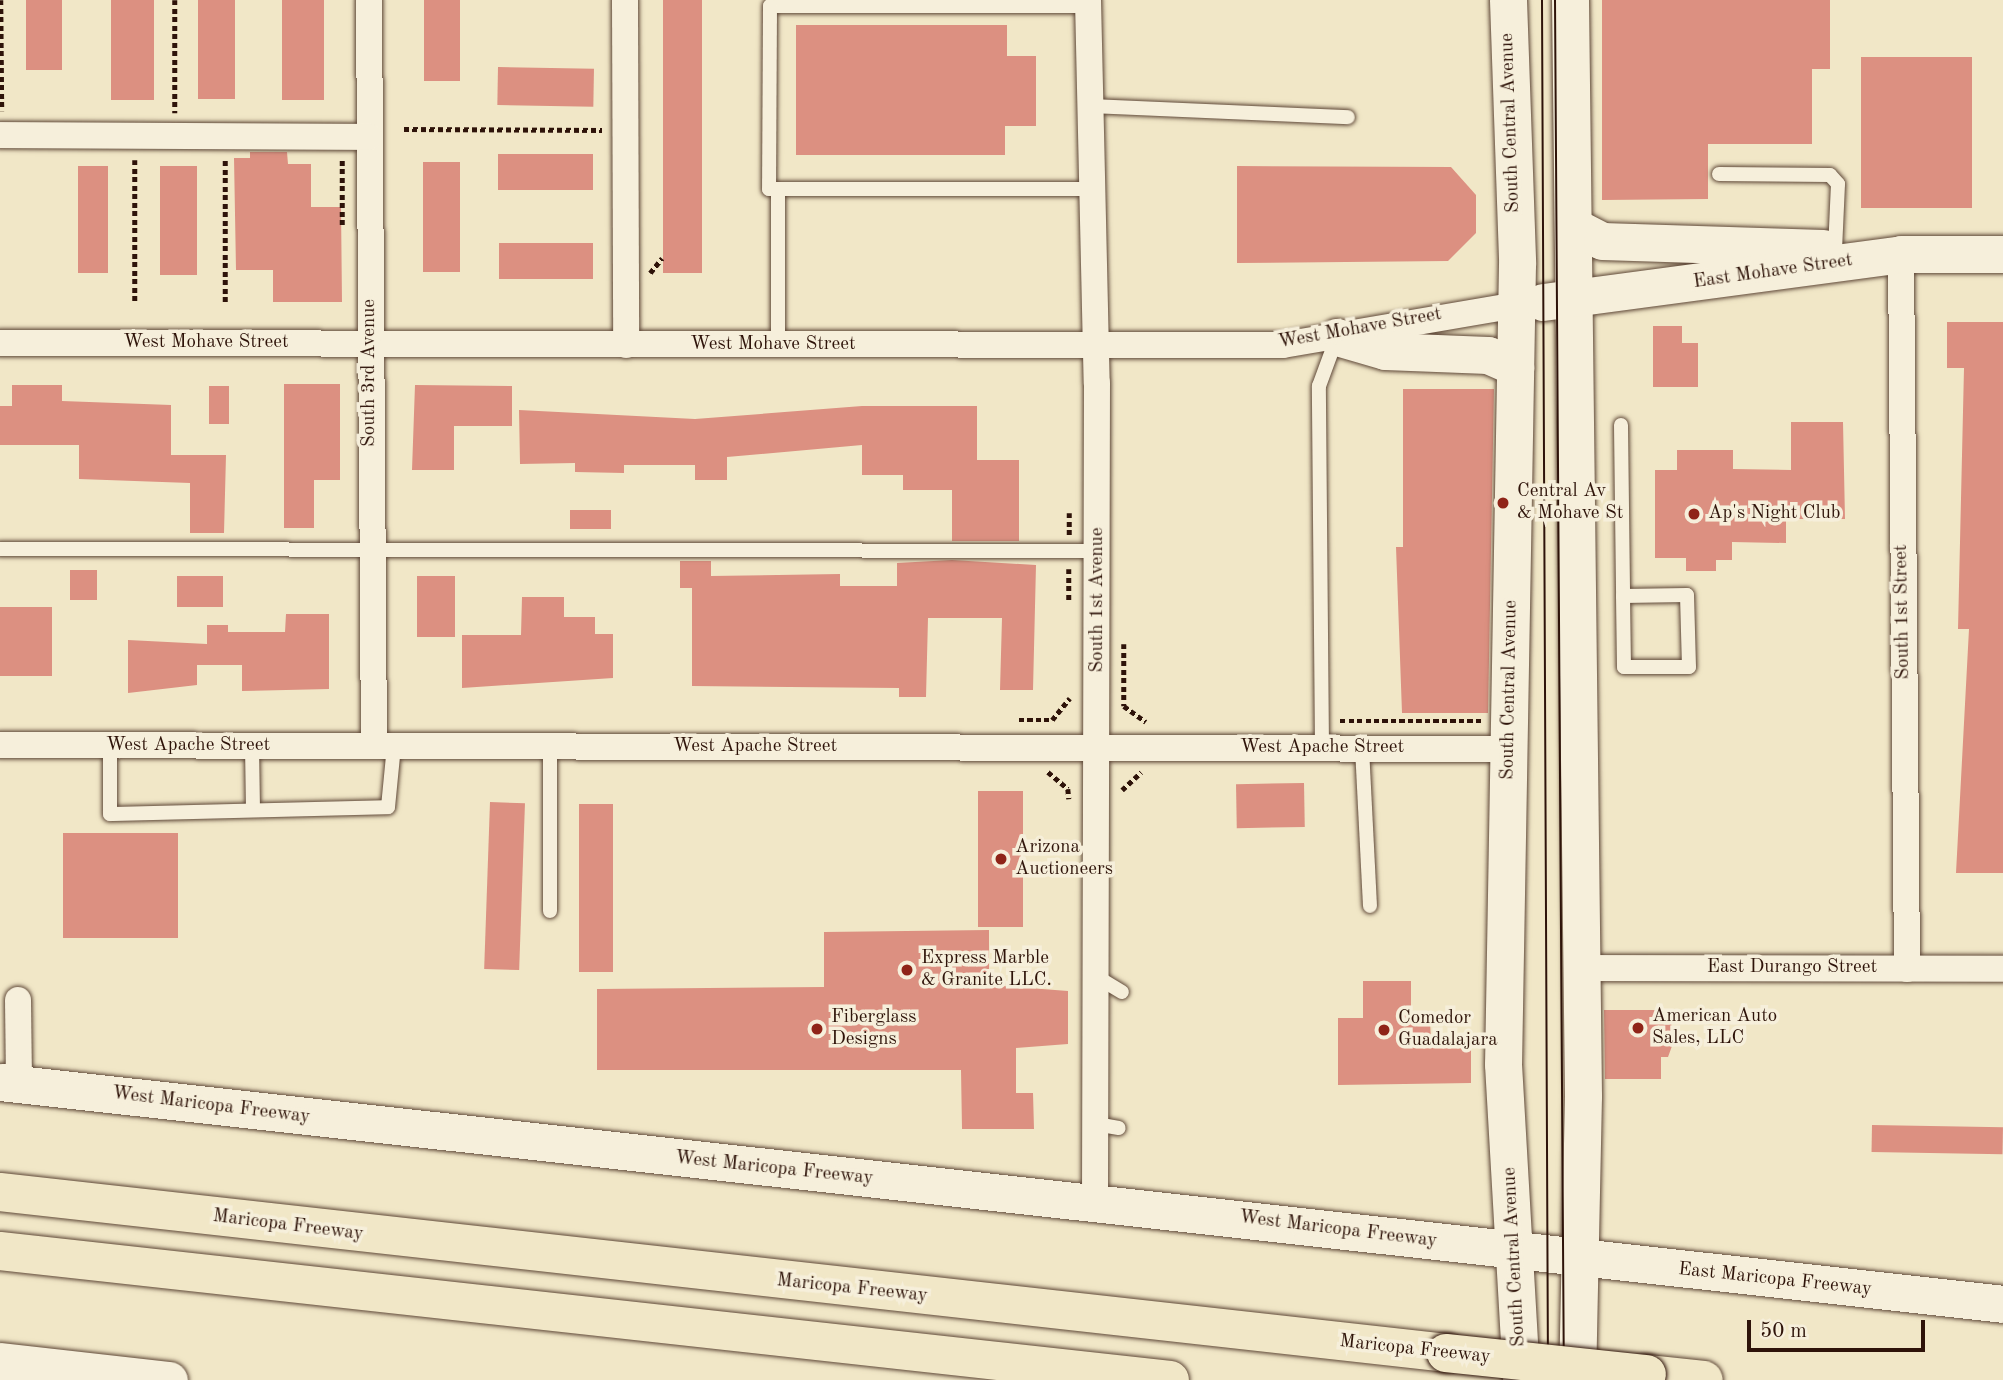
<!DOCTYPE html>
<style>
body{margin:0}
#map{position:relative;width:2003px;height:1380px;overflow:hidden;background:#f1e7c7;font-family:"Old Standard TT",serif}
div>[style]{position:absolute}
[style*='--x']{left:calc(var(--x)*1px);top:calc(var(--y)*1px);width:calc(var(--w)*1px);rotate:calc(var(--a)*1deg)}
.building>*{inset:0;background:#dc9081;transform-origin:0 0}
.path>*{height:4.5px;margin-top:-2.25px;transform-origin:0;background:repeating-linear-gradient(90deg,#2e1309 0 5px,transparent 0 8.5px)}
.roads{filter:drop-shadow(0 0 2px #5f4838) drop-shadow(0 0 2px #5f4838)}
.lane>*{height:14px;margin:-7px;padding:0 7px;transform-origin:7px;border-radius:7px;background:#f6efdb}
.street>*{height:26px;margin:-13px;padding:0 13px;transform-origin:13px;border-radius:13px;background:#f6efdb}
.secondary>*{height:37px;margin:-18.5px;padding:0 18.5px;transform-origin:18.5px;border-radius:18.5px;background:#f6efdb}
.highway>*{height:38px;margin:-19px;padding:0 19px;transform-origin:19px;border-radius:19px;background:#f1e7c7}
.tram>*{height:2px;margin:-1px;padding:0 1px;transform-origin:1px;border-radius:1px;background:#2e1309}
.bridges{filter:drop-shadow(0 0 2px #2e1309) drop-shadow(0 0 2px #2e1309)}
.highway-bridge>*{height:38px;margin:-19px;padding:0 19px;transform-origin:19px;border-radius:19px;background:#f1e7c7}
.dots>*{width:19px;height:19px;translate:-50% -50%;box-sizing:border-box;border:4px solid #f6efdb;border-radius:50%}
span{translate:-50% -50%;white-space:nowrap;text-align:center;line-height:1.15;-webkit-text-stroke:7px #f6efdb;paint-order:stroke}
.street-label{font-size:19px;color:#2e1309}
.poi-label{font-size:19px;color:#2e1309}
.left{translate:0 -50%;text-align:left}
.scale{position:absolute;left:1747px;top:1320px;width:178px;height:32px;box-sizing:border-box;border:4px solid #2e1309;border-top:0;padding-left:9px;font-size:21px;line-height:24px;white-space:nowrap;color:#2e1309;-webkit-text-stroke:5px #f6efdb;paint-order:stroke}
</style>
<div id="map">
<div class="building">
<div style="left:26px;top:0;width:36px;height:70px"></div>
<div style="left:111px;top:0;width:43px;height:100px"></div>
<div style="left:198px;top:0;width:37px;height:99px"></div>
<div style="left:282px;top:0;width:42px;height:100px"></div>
<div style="left:424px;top:0;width:36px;height:81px"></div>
<div style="left:663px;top:0;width:39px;height:273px"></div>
<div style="clip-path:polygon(1602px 0,1830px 0,1830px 69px,1812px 69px,1812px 144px,1708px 144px,1708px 199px,1602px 200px)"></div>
<div style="clip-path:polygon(796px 25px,1007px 25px,1007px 56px,1036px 56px,1036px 126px,1005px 126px,1005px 155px,796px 155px)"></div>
<div style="left:1861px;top:57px;width:111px;height:151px"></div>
<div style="left:498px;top:67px;width:96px;height:38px;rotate:1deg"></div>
<div style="clip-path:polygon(250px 152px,287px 152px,288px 164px,311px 164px,311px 207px,341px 207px,342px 302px,273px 302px,273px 270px,236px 270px,234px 158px,250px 158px)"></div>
<div style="left:498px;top:154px;width:95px;height:36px"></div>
<div style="left:423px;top:162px;width:37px;height:110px"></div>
<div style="left:78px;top:166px;width:30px;height:107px"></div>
<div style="left:197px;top:166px;width:109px;height:37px;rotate:90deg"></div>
<div style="clip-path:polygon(1237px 166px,1451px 167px,1476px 195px,1476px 233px,1448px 261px,1237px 263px)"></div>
<div style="left:499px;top:243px;width:94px;height:36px"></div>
<div style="clip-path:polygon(1947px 322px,2003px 322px,2003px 873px,1956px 873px,1969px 629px,1958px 629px,1964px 368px,1947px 368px)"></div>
<div style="clip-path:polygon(1653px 326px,1682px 326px,1682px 343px,1698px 343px,1698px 387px,1653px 387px)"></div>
<div style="clip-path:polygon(284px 384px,340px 384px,340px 480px,314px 480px,314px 528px,284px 528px)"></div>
<div style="clip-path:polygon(12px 385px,62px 385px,62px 401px,171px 405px,171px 455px,226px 455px,224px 533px,190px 533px,190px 483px,79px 479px,79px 445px,0 445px,0 406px,12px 406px)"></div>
<div style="clip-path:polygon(415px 385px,512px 386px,512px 426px,454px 426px,454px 470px,412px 470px)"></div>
<div style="left:209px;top:386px;width:20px;height:38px"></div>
<div style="clip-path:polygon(1403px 389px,1494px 389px,1488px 713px,1402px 713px,1396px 547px,1403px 547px)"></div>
<div style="clip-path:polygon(862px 406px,977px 406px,977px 460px,1019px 460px,1019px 541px,952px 541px,952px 490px,903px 490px,903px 475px,862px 475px,862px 445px,727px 457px,727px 480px,695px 480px,695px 465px,624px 465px,624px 473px,575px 472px,575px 463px,520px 464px,519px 410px,695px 419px)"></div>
<div style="clip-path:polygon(1791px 422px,1843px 422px,1845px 519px,1786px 519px,1786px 543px,1732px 542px,1732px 560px,1716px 560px,1716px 571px,1686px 571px,1686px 558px,1655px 558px,1655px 470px,1677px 470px,1677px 450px,1733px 450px,1733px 469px,1791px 470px)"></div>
<div style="left:570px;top:510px;width:41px;height:19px"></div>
<div style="clip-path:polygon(952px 560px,1036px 565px,1033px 690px,1000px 690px,1002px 618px,928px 618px,926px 697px,899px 697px,899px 688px,692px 686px,692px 588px,680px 588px,680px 561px,711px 561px,711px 576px,840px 574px,840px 586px,897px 586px,897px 563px)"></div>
<div style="left:70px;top:570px;width:27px;height:30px"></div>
<div style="left:177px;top:576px;width:46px;height:31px"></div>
<div style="left:417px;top:576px;width:38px;height:61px"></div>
<div style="clip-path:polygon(522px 597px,564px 597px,564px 617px,595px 617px,595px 634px,613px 634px,613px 678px,462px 688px,462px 635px,521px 635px)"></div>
<div style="left:0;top:607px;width:52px;height:69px"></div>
<div style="clip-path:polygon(286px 614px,329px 614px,329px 689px,242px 691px,242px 665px,197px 665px,197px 685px,128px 693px,128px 640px,207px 644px,207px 625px,228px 625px,228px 632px,285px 632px)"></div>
<div style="left:1304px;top:783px;width:44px;height:68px;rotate:89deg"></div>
<div style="left:1023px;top:791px;width:136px;height:45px;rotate:90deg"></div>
<div style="left:490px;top:802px;width:35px;height:167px;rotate:2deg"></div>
<div style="left:579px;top:804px;width:34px;height:168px"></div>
<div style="left:63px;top:833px;width:115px;height:105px"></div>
<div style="clip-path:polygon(989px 930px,989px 985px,1068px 991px,1068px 1044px,1016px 1048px,1016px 1093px,1033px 1093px,1034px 1129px,962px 1129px,961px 1070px,597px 1070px,597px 989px,824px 987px,824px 932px)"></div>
<div style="clip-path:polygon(1363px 981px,1411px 981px,1411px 1020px,1430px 1020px,1431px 1041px,1471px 1040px,1471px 1083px,1338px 1085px,1338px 1018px,1363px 1018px)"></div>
<div style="clip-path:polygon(1604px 1010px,1671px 1010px,1672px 1046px,1668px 1057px,1661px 1057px,1661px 1079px,1605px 1079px)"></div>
<div style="left:1872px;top:1125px;width:131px;height:27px;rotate:1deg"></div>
</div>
<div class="path">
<div style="--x:1;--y:0;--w:111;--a:89.5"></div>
<div style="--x:175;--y:0;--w:113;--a:90"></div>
<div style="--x:404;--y:129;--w:198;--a:0.3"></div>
<div style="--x:135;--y:160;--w:142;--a:90"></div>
<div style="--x:342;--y:225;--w:66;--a:-90"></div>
<div style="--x:650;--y:273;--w:19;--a:-51"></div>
<div style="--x:225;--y:302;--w:144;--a:-90"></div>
<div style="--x:1069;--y:535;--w:22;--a:-90"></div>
<div style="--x:1069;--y:569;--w:33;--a:90"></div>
<div style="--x:1124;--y:644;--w:62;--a:90"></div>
<div style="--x:1124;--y:706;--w:27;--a:36"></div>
<div style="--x:1019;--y:720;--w:33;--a:0"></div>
<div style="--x:1052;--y:720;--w:28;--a:-51"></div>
<div style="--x:1340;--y:721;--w:142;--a:0"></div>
<div style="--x:1048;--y:772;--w:26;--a:40"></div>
<div style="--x:1068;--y:789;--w:10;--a:84"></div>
<div style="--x:1122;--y:790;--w:26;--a:-43"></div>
</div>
<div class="roads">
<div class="lane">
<div style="--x:1089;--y:6;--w:319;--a:180"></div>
<div style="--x:770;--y:6;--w:183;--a:90.3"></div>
<div style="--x:769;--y:189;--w:325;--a:0"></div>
<div style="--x:1092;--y:106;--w:256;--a:2.5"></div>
<div style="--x:1719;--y:174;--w:111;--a:0.5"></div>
<div style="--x:1830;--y:175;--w:12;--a:48"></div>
<div style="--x:1838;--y:184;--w:65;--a:92.6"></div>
<div style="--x:778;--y:189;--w:156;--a:90"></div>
<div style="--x:1621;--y:425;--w:171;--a:89.3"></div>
<div style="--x:1623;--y:596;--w:71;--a:89.2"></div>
<div style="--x:1624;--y:667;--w:65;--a:0"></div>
<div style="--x:1689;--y:667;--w:72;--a:-91.6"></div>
<div style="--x:1687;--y:595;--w:64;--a:179.1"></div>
<div style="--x:0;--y:549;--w:1098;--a:0.1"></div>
<div style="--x:110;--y:746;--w:68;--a:90"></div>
<div style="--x:110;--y:814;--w:278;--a:-1.4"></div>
<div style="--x:388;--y:807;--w:61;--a:-84.4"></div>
<div style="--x:252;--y:746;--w:64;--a:89.1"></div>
<div style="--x:550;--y:746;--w:165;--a:90"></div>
<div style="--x:1322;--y:748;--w:362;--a:-90.5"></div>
<div style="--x:1319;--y:386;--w:52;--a:-69.8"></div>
<div style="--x:1362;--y:748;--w:158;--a:87.1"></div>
<div style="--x:1097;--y:977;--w:29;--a:31"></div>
<div style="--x:1096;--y:1124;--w:23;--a:10"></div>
</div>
<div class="street">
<div style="--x:369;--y:0;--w:746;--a:89.62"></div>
<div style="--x:625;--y:0;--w:345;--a:89.8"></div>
<div style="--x:1088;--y:0;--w:383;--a:88.7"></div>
<div style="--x:1097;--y:383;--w:818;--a:90.14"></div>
<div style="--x:0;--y:135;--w:369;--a:0.3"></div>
<div style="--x:1901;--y:254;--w:715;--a:89.52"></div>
<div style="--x:0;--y:343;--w:1283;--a:0.09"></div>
<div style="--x:1283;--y:345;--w:255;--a:-9.7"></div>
<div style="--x:0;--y:745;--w:1509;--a:0.15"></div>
<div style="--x:1581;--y:968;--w:422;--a:0.1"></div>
<div style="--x:18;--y:1000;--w:84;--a:89.3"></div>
</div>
<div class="secondary">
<div style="--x:1508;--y:0;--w:264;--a:88"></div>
<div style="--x:1517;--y:264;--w:800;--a:91"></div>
<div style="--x:1503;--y:1064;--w:317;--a:86.7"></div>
<div style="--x:1570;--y:0;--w:1096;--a:89.32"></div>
<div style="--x:1583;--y:1096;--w:284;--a:91.2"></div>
<div style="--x:1575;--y:227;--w:30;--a:27"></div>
<div style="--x:1602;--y:241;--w:221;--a:1.8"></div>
<div style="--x:1543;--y:302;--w:361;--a:-7.6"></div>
<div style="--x:1901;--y:254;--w:102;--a:0"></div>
<div style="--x:1337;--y:337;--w:50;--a:16.3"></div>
<div style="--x:1385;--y:351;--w:103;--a:2.2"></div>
<div style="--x:1488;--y:355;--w:30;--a:24"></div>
<div style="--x:0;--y:1082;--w:2015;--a:6.32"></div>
<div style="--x:0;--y:1361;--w:170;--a:6.4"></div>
</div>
<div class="highway">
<div style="--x:0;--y:1192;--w:1455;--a:6.35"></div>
<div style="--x:0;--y:1251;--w:1177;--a:6.29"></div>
<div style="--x:1647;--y:1374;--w:57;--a:6"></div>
</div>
</div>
<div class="tram">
<div style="--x:1542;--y:0;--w:1380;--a:89.75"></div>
<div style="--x:1555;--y:0;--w:1380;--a:89.63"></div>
</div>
<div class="bridges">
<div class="highway-bridge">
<div style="--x:1446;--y:1353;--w:202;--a:6"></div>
</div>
</div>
<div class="dots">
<div style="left:1503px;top:503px;background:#8f2418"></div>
<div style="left:1694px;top:514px;background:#8f2418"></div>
<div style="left:1001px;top:859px;background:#8f2418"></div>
<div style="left:907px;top:970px;background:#8f2418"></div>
<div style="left:1638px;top:1028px;background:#8f2418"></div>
<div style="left:817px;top:1029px;background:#8f2418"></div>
<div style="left:1384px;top:1030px;background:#8f2418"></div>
</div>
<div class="street-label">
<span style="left:1511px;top:123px;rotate:-92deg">South Central Avenue</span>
<span style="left:1773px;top:272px;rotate:-8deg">East Mohave Street</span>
<span style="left:1360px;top:329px;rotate:-10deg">West Mohave Street</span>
<span style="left:206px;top:343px">West Mohave Street</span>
<span style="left:773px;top:345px">West Mohave Street</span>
<span style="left:370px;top:373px;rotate:-90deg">South 3rd Avenue</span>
<span style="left:1098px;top:600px;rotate:-90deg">South 1st Avenue</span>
<span style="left:1903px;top:612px;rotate:-91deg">South 1st Street</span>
<span style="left:1510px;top:690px;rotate:-89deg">South Central Avenue</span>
<span style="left:188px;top:746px">West Apache Street</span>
<span style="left:755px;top:747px">West Apache Street</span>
<span style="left:1322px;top:748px">West Apache Street</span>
<span style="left:1792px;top:968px">East Durango Street</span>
<span style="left:211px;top:1106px;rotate:7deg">West Maricopa Freeway</span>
<span style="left:774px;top:1169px;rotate:6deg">West Maricopa Freeway</span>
<span style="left:288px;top:1226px;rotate:7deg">Maricopa Freeway</span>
<span style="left:1338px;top:1230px;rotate:7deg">West Maricopa Freeway</span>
<span style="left:1515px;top:1257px;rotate:-93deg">South Central Avenue</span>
<span style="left:1775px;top:1280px;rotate:6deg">East Maricopa Freeway</span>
<span style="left:852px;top:1289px;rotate:6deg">Maricopa Freeway</span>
<span style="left:1415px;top:1350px;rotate:6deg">Maricopa Freeway</span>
</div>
<div class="poi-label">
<span class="left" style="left:1517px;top:503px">Central Av<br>&amp; Mohave St</span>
<span class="left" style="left:1708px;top:514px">Ap's Night Club</span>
<span class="left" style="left:1015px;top:859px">Arizona<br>Auctioneers</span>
<span class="left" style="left:921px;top:970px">Express Marble<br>&amp; Granite LLC.</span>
<span class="left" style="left:1652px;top:1028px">American Auto<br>Sales, LLC</span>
<span class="left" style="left:831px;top:1029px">Fiberglass<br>Designs</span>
<span class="left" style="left:1398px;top:1030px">Comedor<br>Guadalajara</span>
</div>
<div class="scale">50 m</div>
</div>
